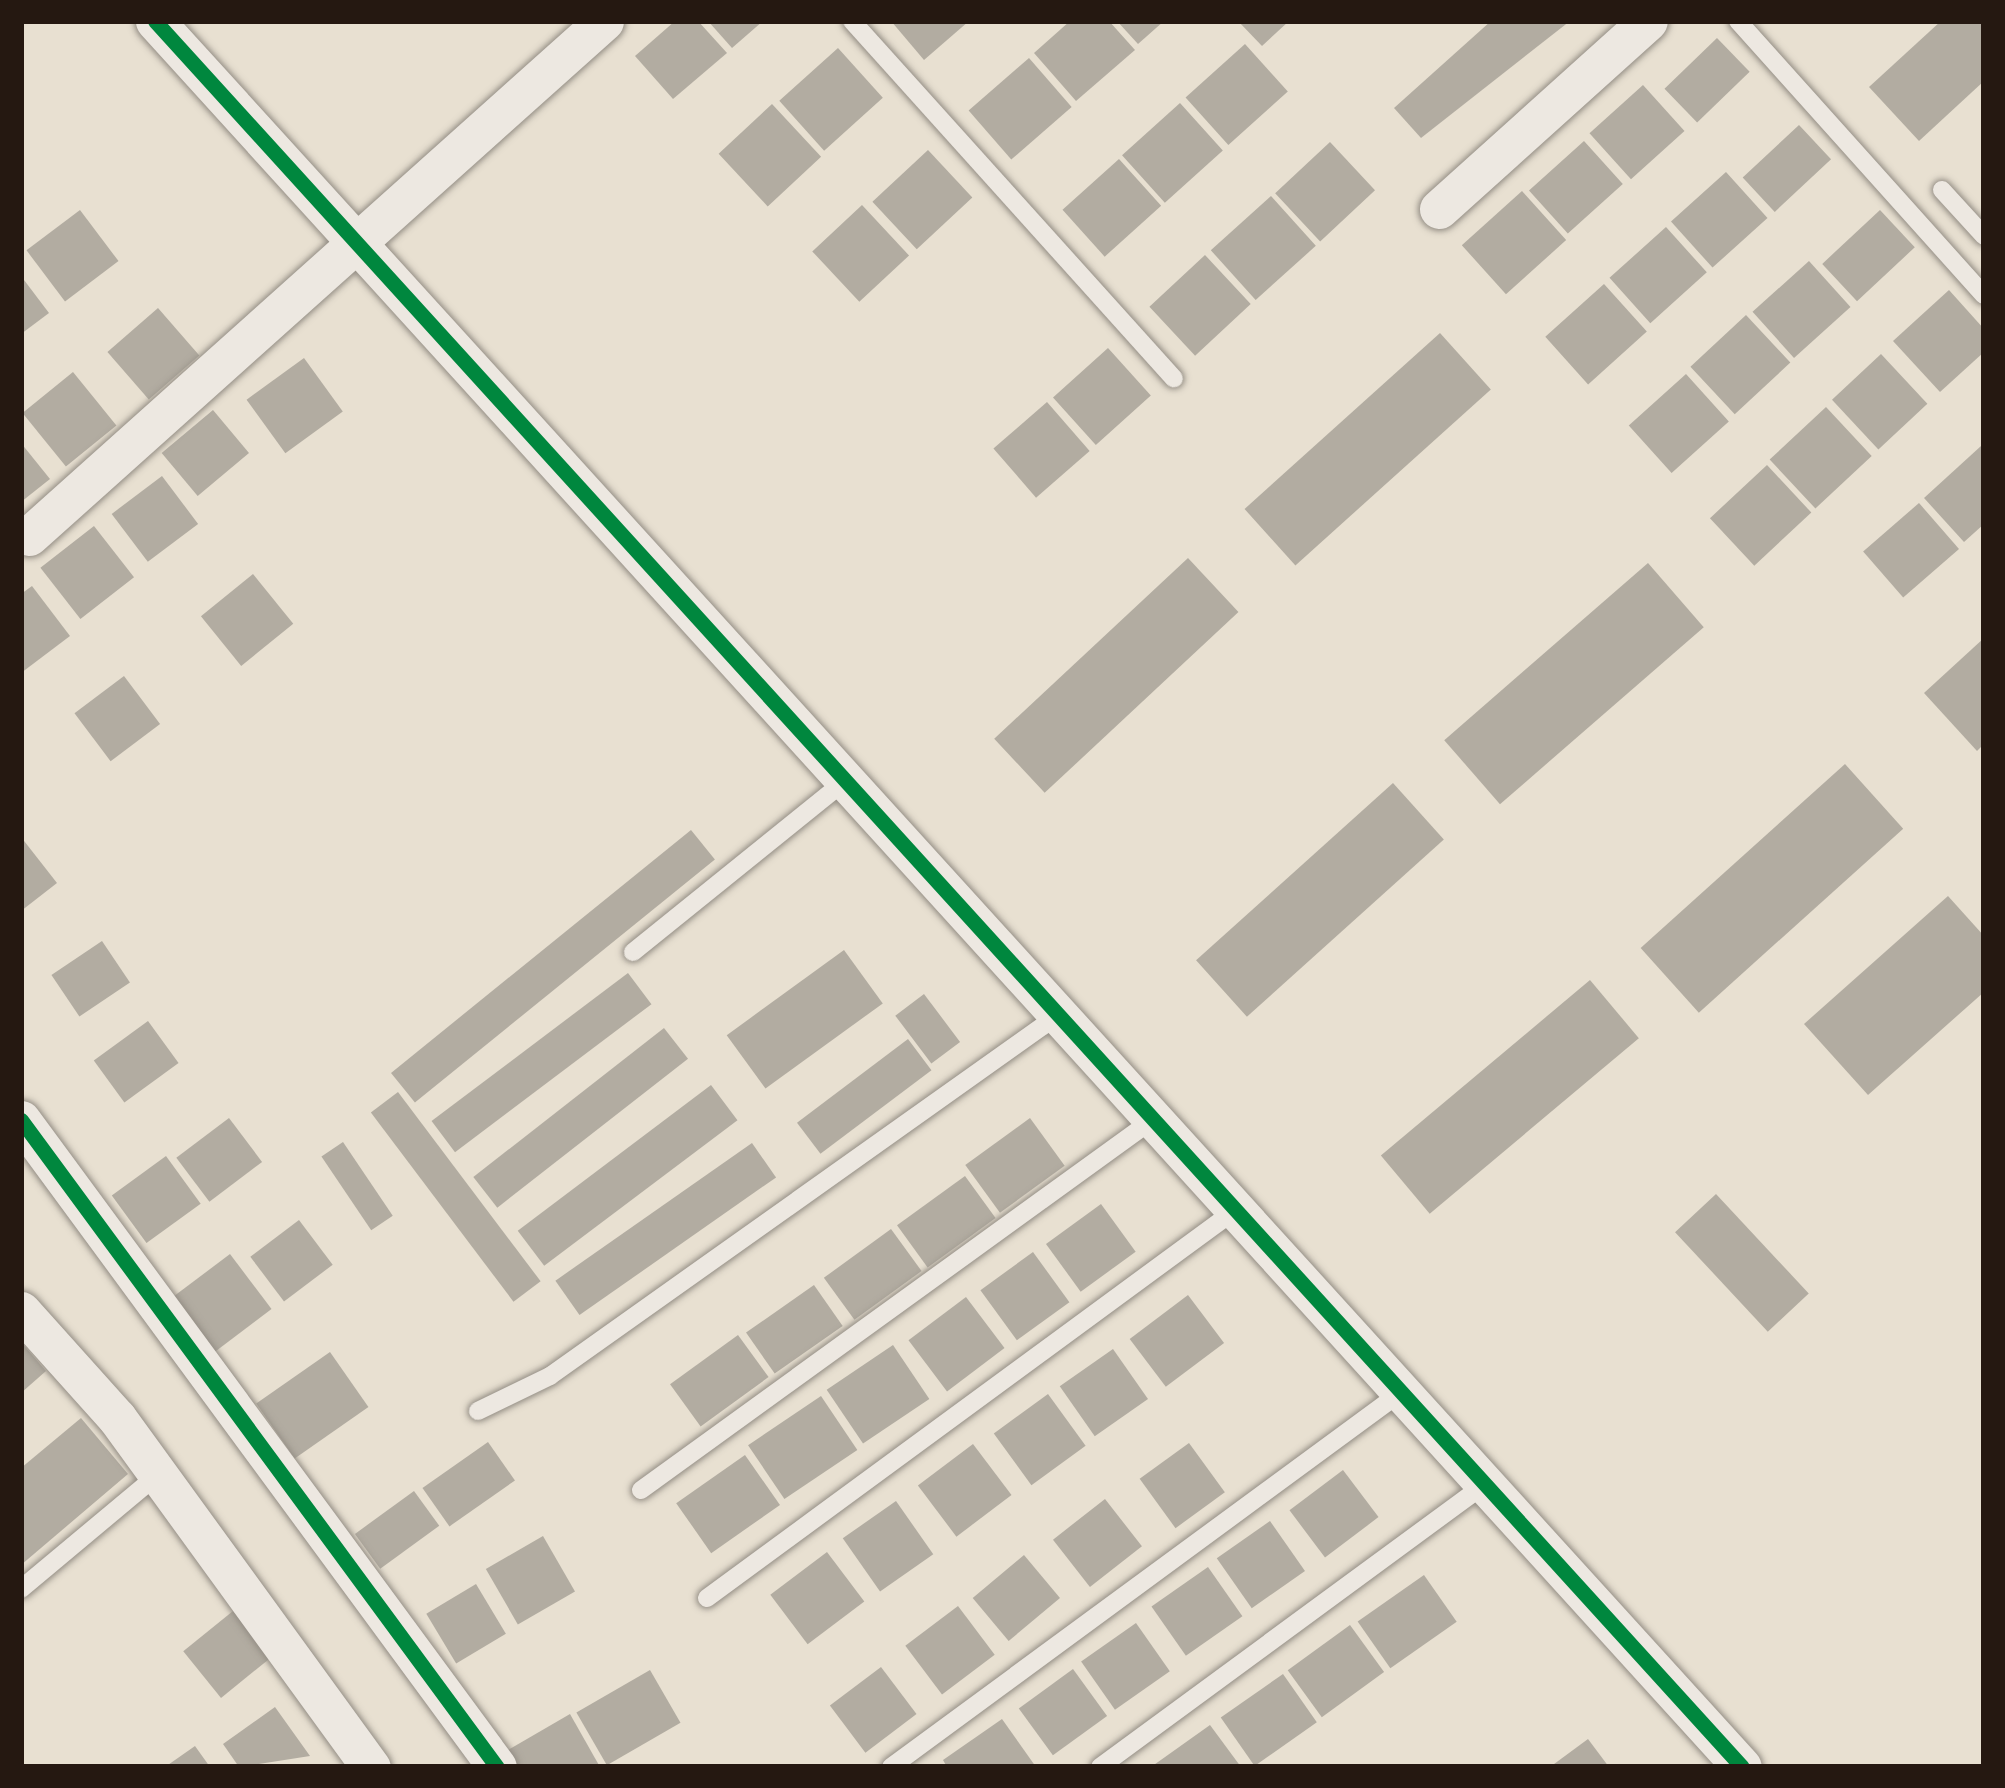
<!DOCTYPE html>
<style>
body{margin:0}
#map{position:relative;width:2005px;height:1788px;overflow:hidden;background:#e8e0d1;font-family:Vollkorn,serif}
div>[style]{position:absolute}
[style*='--x']{left:calc(var(--x)*1px);top:calc(var(--y)*1px);width:calc(var(--w)*1px);rotate:calc(var(--a)*1deg)}
.building>*{inset:0;background:#b2aca1;transform-origin:0 0}
.roads{filter:drop-shadow(0 0 3px #948e85) drop-shadow(0 0 3px #948e85)}
.lane>*{height:18px;margin:-9px;padding:0 9px;transform-origin:9px;border-radius:9px;background:#ede8e1}
.street>*{height:39px;margin:-19.5px;padding:0 19.5px;transform-origin:19.5px;border-radius:19.5px;background:#ede8e1}
.cycleway>*{height:15px;margin:-7.5px;padding:0 7.5px;transform-origin:7.5px;border-radius:7.5px;background:#00873e}
span{translate:-50% -50%;white-space:nowrap;text-align:center;line-height:1.15;-webkit-text-stroke:9px #f7eddb;paint-order:stroke}
.frame{position:absolute;inset:0;border:24px solid #251811;pointer-events:none}
</style>
<div id="map">
<div class="building">
<div style="clip-path:polygon(675px 21px,698px 21px,727px 53px,673px 99px,635px 56px)"></div>
<div style="clip-path:polygon(708px 21px,763px 21px,732px 48px)"></div>
<div style="clip-path:polygon(891px 21px,969px 21px,924px 60px)"></div>
<div style="clip-path:polygon(1070px 21px,1109px 21px,1135px 50px,1076px 101px,1034px 53px)"></div>
<div style="clip-path:polygon(1117px 21px,1164px 21px,1138px 44px)"></div>
<div style="clip-path:polygon(1238px 21px,1289px 21px,1262px 46px)"></div>
<div style="clip-path:polygon(1491px 21px,1570px 21px,1421px 138px,1394px 108px)"></div>
<div style="clip-path:polygon(1941px 21px,1984px 21px,1984px 81px,1919px 141px,1869px 87px)"></div>
<div style="left:1717px;top:38px;width:47px;height:73px;rotate:46deg"></div>
<div style="left:1245px;top:44px;width:64px;height:80px;rotate:48deg"></div>
<div style="left:838px;top:48px;width:67px;height:79px;rotate:48deg"></div>
<div style="left:1029px;top:58px;width:65px;height:80px;rotate:49deg"></div>
<div style="left:1643px;top:85px;width:62px;height:72px;rotate:48deg"></div>
<div style="left:1180px;top:103px;width:64px;height:78px;rotate:48deg"></div>
<div style="left:772px;top:104px;width:72px;height:73px;rotate:47deg"></div>
<div style="left:1799px;top:125px;width:47px;height:77px;rotate:47deg"></div>
<div style="left:1584px;top:141px;width:58px;height:74px;rotate:48deg"></div>
<div style="left:1330px;top:142px;width:66px;height:75px;rotate:47deg"></div>
<div style="left:928px;top:150px;width:65px;height:76px;rotate:47deg"></div>
<div style="left:1119px;top:159px;width:63px;height:76px;rotate:48deg"></div>
<div style="left:1726px;top:172px;width:62px;height:74px;rotate:48deg"></div>
<div style="left:1522px;top:191px;width:66px;height:81px;rotate:48deg"></div>
<div style="left:1271px;top:196px;width:67px;height:81px;rotate:48deg"></div>
<div style="left:862px;top:205px;width:69px;height:68px;rotate:47deg"></div>
<div style="left:80px;top:210px;width:64px;height:67px;rotate:53deg"></div>
<div style="left:1880px;top:210px;width:51px;height:79px;rotate:47deg"></div>
<div style="left:1666px;top:227px;width:61px;height:76px;rotate:48deg"></div>
<div style="left:1205px;top:255px;width:67px;height:76px;rotate:47deg"></div>
<div style="left:1809px;top:261px;width:62px;height:76px;rotate:48deg"></div>
<div style="clip-path:polygon(21px 276px,49px 313px,21px 334px)"></div>
<div style="left:1604px;top:284px;width:64px;height:79px;rotate:48deg"></div>
<div style="clip-path:polygon(1949px 290px,1984px 329px,1984px 352px,1940px 392px,1893px 341px)"></div>
<div style="left:158px;top:308px;width:63px;height:67px;rotate:49deg"></div>
<div style="left:1746px;top:315px;width:65px;height:76px;rotate:47deg"></div>
<div style="left:1440px;top:333px;width:76px;height:263px;rotate:48deg"></div>
<div style="left:1108px;top:348px;width:64px;height:74px;rotate:48deg"></div>
<div style="left:1881px;top:354px;width:68px;height:67px;rotate:47deg"></div>
<div style="left:304px;top:358px;width:66px;height:71px;rotate:54deg"></div>
<div style="left:73px;top:372px;width:69px;height:65px;rotate:51deg"></div>
<div style="left:1686px;top:374px;width:64px;height:77px;rotate:48deg"></div>
<div style="left:1047px;top:402px;width:65px;height:71px;rotate:49deg"></div>
<div style="left:1826px;top:407px;width:67px;height:77px;rotate:47deg"></div>
<div style="left:213px;top:410px;width:56px;height:67px;rotate:50deg"></div>
<div style="clip-path:polygon(21px 443px,50px 479px,21px 502px)"></div>
<div style="clip-path:polygon(1981px 446px,1984px 524px,1964px 542px,1924px 498px)"></div>
<div style="left:1767px;top:465px;width:65px;height:78px;rotate:47deg"></div>
<div style="left:162px;top:476px;width:60px;height:63px;rotate:53deg"></div>
<div style="left:1919px;top:503px;width:61px;height:74px;rotate:49deg"></div>
<div style="left:94px;top:526px;width:65px;height:68px;rotate:52deg"></div>
<div style="left:1188px;top:558px;width:74px;height:265px;rotate:47deg"></div>
<div style="left:1648px;top:563px;width:85px;height:270px;rotate:49deg"></div>
<div style="left:253px;top:574px;width:64px;height:67px;rotate:51deg"></div>
<div style="clip-path:polygon(32px 586px,70px 636px,21px 673px,21px 594px)"></div>
<div style="clip-path:polygon(1984px 638px,1984px 744px,1977px 751px,1924px 693px)"></div>
<div style="left:124px;top:676px;width:60px;height:62px;rotate:53deg"></div>
<div style="left:1845px;top:764px;width:87px;height:275px;rotate:48deg"></div>
<div style="left:1393px;top:783px;width:76px;height:265px;rotate:48deg"></div>
<div style="left:691px;top:830px;width:38px;height:386px;rotate:51deg"></div>
<div style="clip-path:polygon(21px 837px,57px 883px,21px 911px)"></div>
<div style="clip-path:polygon(1948px 896px,1984px 936px,1984px 992px,1868px 1095px,1804px 1024px)"></div>
<div style="left:102px;top:941px;width:50px;height:61px;rotate:56deg"></div>
<div style="left:844px;top:950px;width:66px;height:145px;rotate:54deg"></div>
<div style="left:628px;top:973px;width:39px;height:246px;rotate:53deg"></div>
<div style="left:1590px;top:980px;width:76px;height:273px;rotate:50deg"></div>
<div style="left:924px;top:994px;width:60px;height:36px;rotate:53deg"></div>
<div style="left:148px;top:1021px;width:52px;height:67px;rotate:54deg"></div>
<div style="left:664px;top:1028px;width:39px;height:242px;rotate:52deg"></div>
<div style="left:908px;top:1039px;width:39px;height:139px;rotate:53deg"></div>
<div style="left:711px;top:1085px;width:44px;height:242px;rotate:53deg"></div>
<div style="left:398px;top:1092px;width:237px;height:34px;rotate:53deg"></div>
<div style="left:229px;top:1118px;width:55px;height:66px;rotate:53deg"></div>
<div style="left:1030px;top:1118px;width:59px;height:80px;rotate:54deg"></div>
<div style="left:343px;top:1142px;width:89px;height:26px;rotate:56deg"></div>
<div style="left:752px;top:1143px;width:42px;height:240px;rotate:55deg"></div>
<div style="left:166px;top:1156px;width:59px;height:67px;rotate:54deg"></div>
<div style="left:965px;top:1176px;width:52px;height:84px;rotate:54deg"></div>
<div style="left:1716px;top:1194px;width:136px;height:56px;rotate:47deg"></div>
<div style="left:1101px;top:1204px;width:59px;height:68px;rotate:54deg"></div>
<div style="left:299px;top:1220px;width:56px;height:61px;rotate:53deg"></div>
<div style="left:891px;top:1229px;width:52px;height:83px;rotate:54deg"></div>
<div style="left:1033px;top:1252px;width:62px;height:65px;rotate:54deg"></div>
<div style="left:230px;top:1254px;width:69px;height:77px;rotate:53deg"></div>
<div style="left:814px;top:1285px;width:50px;height:83px;rotate:55deg"></div>
<div style="left:1188px;top:1295px;width:60px;height:73px;rotate:53deg"></div>
<div style="left:966px;top:1297px;width:64px;height:72px;rotate:53deg"></div>
<div style="left:738px;top:1335px;width:52px;height:84px;rotate:54deg"></div>
<div style="clip-path:polygon(21px 1342px,46px 1371px,21px 1393px)"></div>
<div style="left:893px;top:1345px;width:65px;height:80px;rotate:56deg"></div>
<div style="left:1113px;top:1349px;width:61px;height:65px;rotate:55deg"></div>
<div style="left:330px;top:1352px;width:67px;height:90px;rotate:55deg"></div>
<div style="left:1048px;top:1394px;width:64px;height:67px;rotate:54deg"></div>
<div style="left:821px;top:1396px;width:65px;height:88px;rotate:56deg"></div>
<div style="clip-path:polygon(81px 1418px,128px 1474px,21px 1565px,21px 1468px)"></div>
<div style="left:488px;top:1442px;width:47px;height:80px;rotate:55deg"></div>
<div style="left:1189px;top:1443px;width:61px;height:61px;rotate:54deg"></div>
<div style="left:973px;top:1444px;width:64px;height:69px;rotate:53deg"></div>
<div style="left:745px;top:1455px;width:61px;height:84px;rotate:55deg"></div>
<div style="left:1343px;top:1470px;width:59px;height:67px;rotate:53deg"></div>
<div style="left:414px;top:1491px;width:43px;height:73px;rotate:54deg"></div>
<div style="left:1105px;top:1499px;width:60px;height:66px;rotate:52deg"></div>
<div style="left:896px;top:1501px;width:65px;height:65px;rotate:55deg"></div>
<div style="left:1270px;top:1521px;width:61px;height:65px;rotate:55deg"></div>
<div style="left:543px;top:1536px;width:64px;height:66px;rotate:60deg"></div>
<div style="left:827px;top:1552px;width:62px;height:71px;rotate:53deg"></div>
<div style="left:1024px;top:1555px;width:56px;height:67px;rotate:50deg"></div>
<div style="left:1208px;top:1567px;width:60px;height:69px;rotate:55deg"></div>
<div style="left:1424px;top:1575px;width:57px;height:81px;rotate:55deg"></div>
<div style="left:476px;top:1584px;width:58px;height:58px;rotate:59deg"></div>
<div style="left:958px;top:1606px;width:61px;height:66px;rotate:53deg"></div>
<div style="left:233px;top:1611px;width:60px;height:64px;rotate:51deg"></div>
<div style="left:1136px;top:1623px;width:59px;height:67px;rotate:55deg"></div>
<div style="left:1350px;top:1625px;width:58px;height:77px;rotate:54deg"></div>
<div style="left:881px;top:1667px;width:59px;height:64px;rotate:53deg"></div>
<div style="left:1073px;top:1669px;width:58px;height:67px;rotate:54deg"></div>
<div style="left:650px;top:1670px;width:61px;height:85px;rotate:60deg"></div>
<div style="left:1283px;top:1674px;width:59px;height:76px;rotate:55deg"></div>
<div style="clip-path:polygon(275px 1707px,310px 1756px,239px 1767px,223px 1744px)"></div>
<div style="clip-path:polygon(570px 1714px,600px 1767px,511px 1767px,503px 1753px)"></div>
<div style="clip-path:polygon(1002px 1719px,1036px 1767px,947px 1767px,943px 1760px)"></div>
<div style="clip-path:polygon(1210px 1725px,1241px 1767px,1151px 1767px)"></div>
<div style="clip-path:polygon(1588px 1739px,1609px 1767px,1550px 1767px)"></div>
<div style="clip-path:polygon(195px 1746px,210px 1767px,165px 1767px)"></div>
</div>
<div class="roads">
<div class="lane">
<div style="--x:852;--y:21;--w:481;--a:48"></div>
<div style="--x:1738;--y:21;--w:368;--a:48.1"></div>
<div style="--x:1942;--y:190;--w:62;--a:47.6"></div>
<div style="--x:633;--y:952;--w:271;--a:-38.9"></div>
<div style="--x:478;--y:1411;--w:80;--a:-25.9"></div>
<div style="--x:550;--y:1376;--w:622;--a:-35.38"></div>
<div style="--x:641;--y:1490;--w:629;--a:-35.89"></div>
<div style="--x:21;--y:1589;--w:176;--a:-39.9"></div>
<div style="--x:707;--y:1598;--w:654;--a:-36.29"></div>
<div style="--x:891;--y:1767;--w:632;--a:-36.31"></div>
<div style="--x:1100;--y:1767;--w:476;--a:-36.3"></div>
</div>
<div class="street">
<div style="--x:155;--y:21;--w:2359;--a:47.73"></div>
<div style="--x:1439;--y:209;--w:281;--a:-42"></div>
<div style="--x:29;--y:536;--w:772;--a:-41.85"></div>
<div style="--x:21;--y:1120;--w:803;--a:53.66"></div>
<div style="--x:21;--y:1311;--w:144;--a:48.1"></div>
<div style="--x:117;--y:1418;--w:432;--a:54"></div>
</div>
</div>
<div class="cycleway">
<div style="--x:155;--y:21;--w:2359;--a:47.73"></div>
<div style="--x:21;--y:1120;--w:803;--a:53.66"></div>
</div>
<div class="frame"></div>
</div>
